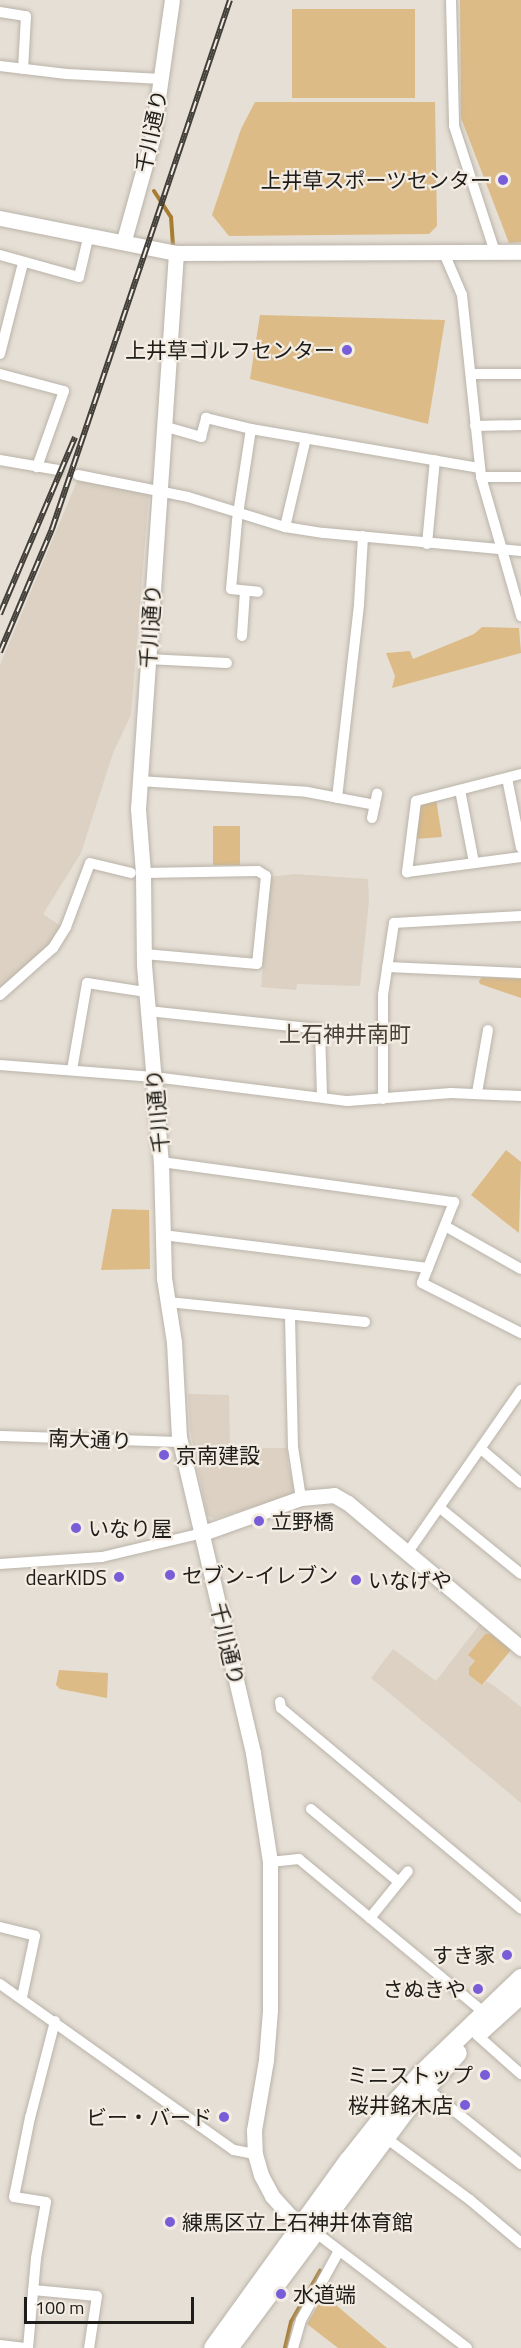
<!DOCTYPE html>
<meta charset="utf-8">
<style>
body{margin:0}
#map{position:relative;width:521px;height:2348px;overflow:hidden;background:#e6dfd5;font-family:"Titillium Web","Noto Sans JP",sans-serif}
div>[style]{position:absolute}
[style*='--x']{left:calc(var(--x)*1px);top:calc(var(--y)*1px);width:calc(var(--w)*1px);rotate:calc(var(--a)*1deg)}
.built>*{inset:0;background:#dcd1c2}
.green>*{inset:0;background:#dcbb87;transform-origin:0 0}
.stream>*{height:4px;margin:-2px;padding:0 2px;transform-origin:2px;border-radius:2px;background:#a77d33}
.roads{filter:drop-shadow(0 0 2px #b9b3a9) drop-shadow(0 0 2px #b9b3a9)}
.street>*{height:10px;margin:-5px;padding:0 5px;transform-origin:5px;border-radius:5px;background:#fff}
.secondary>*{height:15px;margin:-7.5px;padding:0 7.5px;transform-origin:7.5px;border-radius:7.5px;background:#fff}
.primary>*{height:18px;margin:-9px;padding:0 9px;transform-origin:9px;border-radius:9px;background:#fff}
.rail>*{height:6px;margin-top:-3px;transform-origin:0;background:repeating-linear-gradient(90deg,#f3ece2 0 11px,#423f3a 0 22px);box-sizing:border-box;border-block:2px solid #423f3a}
.dots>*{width:16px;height:16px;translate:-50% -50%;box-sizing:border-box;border:3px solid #f3ece2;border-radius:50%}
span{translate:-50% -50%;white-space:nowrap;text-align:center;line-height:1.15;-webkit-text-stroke:4.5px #f3ece2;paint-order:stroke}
.street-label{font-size:21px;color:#1f1d19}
.poi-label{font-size:21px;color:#1f1d19}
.right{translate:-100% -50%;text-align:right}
.left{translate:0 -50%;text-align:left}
.neighbourhood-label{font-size:22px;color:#443f37}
.scale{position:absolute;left:24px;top:2297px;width:170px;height:27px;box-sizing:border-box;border:3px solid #1f1d19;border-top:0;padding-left:8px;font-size:18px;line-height:21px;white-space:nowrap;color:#1f1d19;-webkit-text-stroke:4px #f3ece2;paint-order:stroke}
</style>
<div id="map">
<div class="built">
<div style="clip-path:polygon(78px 479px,149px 492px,131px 715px,113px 753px,81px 853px,43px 914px,62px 927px,50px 947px,0 990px,0 665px)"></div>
<div style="clip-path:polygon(294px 874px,368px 879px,369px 901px,360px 986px,297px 984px,296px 990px,261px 987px,270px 877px)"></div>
<div style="clip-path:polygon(188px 1394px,229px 1395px,230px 1448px,287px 1448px,288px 1465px,294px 1490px,291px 1495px,213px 1519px,207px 1515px,190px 1430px)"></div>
<div style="clip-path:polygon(480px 1624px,491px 1634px,485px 1634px,469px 1656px,475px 1661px,483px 1685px,486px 1681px,493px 1685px,521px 1707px,521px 1803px,371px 1678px,393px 1649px,436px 1681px)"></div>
</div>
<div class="green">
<div style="clip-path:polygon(460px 0,521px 0,521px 242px,509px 243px,461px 118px)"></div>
<div style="left:415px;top:9px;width:89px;height:123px;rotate:90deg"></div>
<div style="clip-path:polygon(255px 102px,435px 102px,437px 226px,429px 234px,229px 236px,212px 215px,241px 129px)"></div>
<div style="clip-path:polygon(260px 315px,445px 320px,428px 424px,250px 379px)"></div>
<div style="clip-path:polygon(482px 627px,519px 628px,521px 653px,392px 688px,395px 676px,386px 653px,410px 651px,413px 659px,474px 634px)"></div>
<div style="clip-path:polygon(436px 799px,442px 837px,415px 839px,419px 803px)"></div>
<div style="left:213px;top:826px;width:27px;height:39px"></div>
<div style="clip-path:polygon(482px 977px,521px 979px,521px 998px,480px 984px,479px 981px)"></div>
<div style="clip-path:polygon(506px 1150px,521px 1162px,519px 1233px,471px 1195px)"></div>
<div style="clip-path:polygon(112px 1209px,149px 1210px,150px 1269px,101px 1270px)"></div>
<div style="clip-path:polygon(485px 1634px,491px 1634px,511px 1650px,482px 1685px,469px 1675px,469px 1668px,475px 1661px,468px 1655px)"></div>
<div style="clip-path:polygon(59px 1670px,108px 1673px,107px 1698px,60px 1689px,56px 1685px)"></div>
<div style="clip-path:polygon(324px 2295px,387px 2348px,338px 2348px,307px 2324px)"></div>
</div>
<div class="stream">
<div style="--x:154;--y:191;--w:31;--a:57"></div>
<div style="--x:171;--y:217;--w:28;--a:86"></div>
<div style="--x:285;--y:2348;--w:27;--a:-77"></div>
<div style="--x:291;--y:2322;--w:59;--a:-60.4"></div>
</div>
<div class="roads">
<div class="street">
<div style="--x:451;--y:0;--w:126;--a:88.6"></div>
<div style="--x:454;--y:126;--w:133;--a:72"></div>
<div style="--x:0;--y:12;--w:26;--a:9"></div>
<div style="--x:26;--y:16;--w:53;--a:93.2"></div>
<div style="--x:0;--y:66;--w:67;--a:6.8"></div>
<div style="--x:67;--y:74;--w:95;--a:3"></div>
<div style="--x:444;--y:253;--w:46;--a:66.8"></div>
<div style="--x:462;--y:295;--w:183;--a:84"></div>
<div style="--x:481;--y:477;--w:145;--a:73.9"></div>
<div style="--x:0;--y:255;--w:82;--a:15.6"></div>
<div style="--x:79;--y:277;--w:44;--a:-76.9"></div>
<div style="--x:0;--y:354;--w:94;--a:-75.8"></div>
<div style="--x:0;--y:374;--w:66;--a:14.9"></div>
<div style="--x:64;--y:391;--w:81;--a:109.6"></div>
<div style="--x:471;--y:374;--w:50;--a:0"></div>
<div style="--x:163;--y:426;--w:40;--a:16"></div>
<div style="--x:201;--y:437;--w:20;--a:-75"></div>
<div style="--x:206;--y:418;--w:46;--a:13.7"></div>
<div style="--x:251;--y:429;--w:231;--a:9.7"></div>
<div style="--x:475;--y:426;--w:46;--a:-1.2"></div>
<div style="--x:251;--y:429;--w:93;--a:98.7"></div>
<div style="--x:237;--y:521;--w:68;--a:95"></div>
<div style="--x:231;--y:589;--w:27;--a:6"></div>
<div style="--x:0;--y:460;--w:59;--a:9.8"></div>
<div style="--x:78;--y:475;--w:112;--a:11.3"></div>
<div style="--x:188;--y:497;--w:102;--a:17.2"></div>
<div style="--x:285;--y:527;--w:39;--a:9"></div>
<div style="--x:324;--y:533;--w:198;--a:5.2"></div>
<div style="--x:481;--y:477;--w:40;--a:0"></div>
<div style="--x:285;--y:527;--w:91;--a:-76.7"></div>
<div style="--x:427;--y:544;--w:84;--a:-84.6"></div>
<div style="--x:242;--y:636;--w:45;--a:-86.2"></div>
<div style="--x:147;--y:659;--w:80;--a:2.9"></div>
<div style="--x:521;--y:774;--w:108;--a:165.6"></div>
<div style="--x:416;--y:801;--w:72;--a:97.2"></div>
<div style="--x:407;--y:872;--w:115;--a:-7.5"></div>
<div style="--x:507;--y:778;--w:71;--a:78.7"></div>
<div style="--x:139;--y:781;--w:168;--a:3.7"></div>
<div style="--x:307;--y:792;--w:69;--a:10.8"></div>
<div style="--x:460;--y:790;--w:74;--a:79.1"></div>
<div style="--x:337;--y:798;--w:195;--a:-83.5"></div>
<div style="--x:359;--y:604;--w:68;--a:-86.6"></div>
<div style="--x:372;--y:818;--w:25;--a:-78"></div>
<div style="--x:143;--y:873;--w:115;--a:-1"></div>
<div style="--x:258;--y:871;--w:9;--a:32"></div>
<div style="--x:266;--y:876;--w:88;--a:95.8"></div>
<div style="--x:257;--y:964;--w:113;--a:-174.9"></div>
<div style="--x:387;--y:967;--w:134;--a:2.6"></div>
<div style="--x:0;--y:995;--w:71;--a:-41.6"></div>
<div style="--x:53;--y:948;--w:25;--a:-58"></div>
<div style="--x:66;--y:927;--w:68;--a:-69.4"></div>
<div style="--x:90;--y:863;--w:42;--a:13.7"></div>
<div style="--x:148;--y:1011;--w:173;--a:6"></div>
<div style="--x:320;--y:1029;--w:68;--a:88.3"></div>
<div style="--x:0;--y:1065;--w:154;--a:4.5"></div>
<div style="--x:154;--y:1077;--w:195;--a:7.1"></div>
<div style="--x:348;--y:1101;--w:103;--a:-4.4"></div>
<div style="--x:451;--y:1093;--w:70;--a:2.5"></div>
<div style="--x:72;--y:1070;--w:88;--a:-80.2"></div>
<div style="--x:87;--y:983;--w:60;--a:8.7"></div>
<div style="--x:477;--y:1093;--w:64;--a:-80.1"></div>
<div style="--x:383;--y:1099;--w:104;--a:-90"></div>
<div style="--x:383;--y:995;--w:73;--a:-81.3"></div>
<div style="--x:394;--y:923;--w:127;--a:-3.2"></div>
<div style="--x:161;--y:1162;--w:296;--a:7.8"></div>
<div style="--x:454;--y:1202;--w:87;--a:111.6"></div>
<div style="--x:422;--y:1283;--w:111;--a:26.8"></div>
<div style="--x:445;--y:1226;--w:87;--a:29.5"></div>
<div style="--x:163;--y:1235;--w:267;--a:7.1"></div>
<div style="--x:168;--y:1302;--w:198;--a:5.8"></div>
<div style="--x:290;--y:1316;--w:131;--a:88.7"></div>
<div style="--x:293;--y:1447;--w:52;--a:81.1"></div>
<div style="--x:0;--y:1436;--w:181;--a:1.9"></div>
<div style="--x:481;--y:1449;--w:52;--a:40.4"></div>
<div style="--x:440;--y:1508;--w:104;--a:39.2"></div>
<div style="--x:408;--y:1552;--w:198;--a:-55.1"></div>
<div style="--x:0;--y:1564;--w:102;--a:-3.9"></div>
<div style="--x:102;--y:1557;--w:104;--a:-13.4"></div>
<div style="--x:280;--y:1702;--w:6;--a:81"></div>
<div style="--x:281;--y:1708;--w:313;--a:39.9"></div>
<div style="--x:311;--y:1809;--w:114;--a:39.7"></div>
<div style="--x:270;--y:1862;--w:29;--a:-6"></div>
<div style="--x:299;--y:1859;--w:239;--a:39.7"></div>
<div style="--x:370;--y:1918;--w:60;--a:-51"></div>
<div style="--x:0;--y:1927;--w:36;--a:14"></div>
<div style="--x:35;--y:1936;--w:62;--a:102"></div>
<div style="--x:0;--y:1984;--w:287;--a:35.4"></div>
<div style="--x:234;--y:2150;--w:21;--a:11"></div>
<div style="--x:477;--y:2035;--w:59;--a:41.6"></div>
<div style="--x:426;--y:2088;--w:122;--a:38.7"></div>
<div style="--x:386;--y:2138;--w:104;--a:36.4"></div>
<div style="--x:470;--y:2200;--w:67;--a:40.1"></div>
<div style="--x:315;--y:2232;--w:191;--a:37.3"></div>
<div style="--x:33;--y:2290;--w:64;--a:5.4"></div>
<div style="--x:97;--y:2296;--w:53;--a:98.7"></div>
<div style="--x:0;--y:2345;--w:25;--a:7"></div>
<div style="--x:28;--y:2348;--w:90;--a:-84.9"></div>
<div style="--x:36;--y:2258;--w:57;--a:-79.9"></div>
<div style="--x:46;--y:2202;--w:32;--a:-171"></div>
<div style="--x:14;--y:2197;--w:81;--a:-78.6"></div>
<div style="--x:30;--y:2118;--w:100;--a:-75.5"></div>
<div style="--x:293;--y:2348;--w:29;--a:-74"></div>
<div style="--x:301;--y:2320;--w:79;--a:-61.2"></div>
</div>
<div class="secondary">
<div style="--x:0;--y:218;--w:179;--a:11.2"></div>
<div style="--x:176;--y:253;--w:345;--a:-0.2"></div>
<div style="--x:124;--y:240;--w:104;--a:-74.4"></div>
<div style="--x:152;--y:140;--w:141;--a:-81.9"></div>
<div style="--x:176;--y:253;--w:557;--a:93.91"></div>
<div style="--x:138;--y:809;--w:64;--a:85.5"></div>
<div style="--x:143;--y:873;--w:92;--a:89.4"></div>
<div style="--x:144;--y:965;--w:198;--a:85.1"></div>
<div style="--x:161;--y:1162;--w:116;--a:88.5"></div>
<div style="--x:164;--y:1278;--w:65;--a:81.1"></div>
<div style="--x:174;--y:1342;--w:95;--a:87"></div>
<div style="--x:179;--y:1437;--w:325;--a:76.8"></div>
<div style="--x:253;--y:1753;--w:110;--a:81.1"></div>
<div style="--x:270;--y:1862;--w:148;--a:90"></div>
<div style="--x:270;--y:2010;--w:50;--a:94.6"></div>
<div style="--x:266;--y:2060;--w:71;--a:99.7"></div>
<div style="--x:254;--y:2130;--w:24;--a:88"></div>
<div style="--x:255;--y:2154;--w:22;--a:74"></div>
<div style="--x:261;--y:2175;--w:24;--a:62"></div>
<div style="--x:272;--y:2196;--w:27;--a:48"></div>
<div style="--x:290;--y:2216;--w:25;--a:34"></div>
<div style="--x:203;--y:1533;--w:104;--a:-19.7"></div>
<div style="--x:301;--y:1498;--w:33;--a:-5"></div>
<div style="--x:334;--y:1495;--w:16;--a:30"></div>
<div style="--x:348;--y:1503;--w:226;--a:40"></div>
</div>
<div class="primary">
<div style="--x:480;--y:2032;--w:55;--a:-42.1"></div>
<div style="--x:213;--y:2348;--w:231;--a:-54.2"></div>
<div style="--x:348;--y:2161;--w:61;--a:-51.6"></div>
<div style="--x:386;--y:2113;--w:52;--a:-48.1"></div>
<div style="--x:421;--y:2074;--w:139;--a:-43.8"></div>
<div style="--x:229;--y:2348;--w:294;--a:-53.3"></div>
<div style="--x:405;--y:2112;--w:79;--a:-48.1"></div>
</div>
</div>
<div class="rail">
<div style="--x:0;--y:614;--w:192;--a:-67"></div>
<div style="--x:0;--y:652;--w:134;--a:-67.1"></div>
<div style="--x:52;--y:529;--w:558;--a:-71.4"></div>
</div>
<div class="dots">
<div style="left:503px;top:180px;background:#775dd8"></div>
<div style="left:347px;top:350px;background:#775dd8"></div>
<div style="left:164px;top:1455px;background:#775dd8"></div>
<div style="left:259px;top:1521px;background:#775dd8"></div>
<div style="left:76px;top:1528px;background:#775dd8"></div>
<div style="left:170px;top:1575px;background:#775dd8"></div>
<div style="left:119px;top:1577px;background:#775dd8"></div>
<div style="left:356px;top:1580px;background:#775dd8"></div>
<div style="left:507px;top:1955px;background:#775dd8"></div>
<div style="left:478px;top:1989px;background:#775dd8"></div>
<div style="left:485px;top:2075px;background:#775dd8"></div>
<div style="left:465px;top:2105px;background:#775dd8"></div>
<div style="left:224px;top:2117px;background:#775dd8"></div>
<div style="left:170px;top:2222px;background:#775dd8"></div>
<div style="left:281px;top:2294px;background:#775dd8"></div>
</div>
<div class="street-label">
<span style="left:151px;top:131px;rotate:-78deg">千川通り</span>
<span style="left:150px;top:626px;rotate:-86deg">千川通り</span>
<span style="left:157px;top:1111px;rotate:-95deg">千川通り</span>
<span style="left:90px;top:1439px;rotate:2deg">南大通り</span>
<span style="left:228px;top:1644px;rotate:77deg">千川通り</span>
</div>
<div class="poi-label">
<span class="right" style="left:491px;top:180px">上井草スポーツセンター</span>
<span class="right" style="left:335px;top:350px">上井草ゴルフセンター</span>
<span class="left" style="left:176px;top:1455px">京南建設</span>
<span class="left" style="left:271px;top:1521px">立野橋</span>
<span class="left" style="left:88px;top:1528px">いなり屋</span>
<span class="left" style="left:182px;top:1575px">セブン-イレブン</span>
<span class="right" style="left:107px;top:1577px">dearKIDS</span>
<span class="left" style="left:368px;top:1580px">いなげや</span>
<span class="right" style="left:495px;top:1955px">すき家</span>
<span class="right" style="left:466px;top:1989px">さぬきや</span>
<span class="right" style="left:473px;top:2075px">ミニストップ</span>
<span class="right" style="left:453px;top:2105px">桜井銘木店</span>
<span class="right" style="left:212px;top:2117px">ビー・バード</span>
<span class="left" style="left:182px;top:2222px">練馬区立上石神井体育館</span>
<span class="left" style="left:293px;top:2294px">水道端</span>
</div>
<div class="neighbourhood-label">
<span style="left:345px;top:1035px">上石神井南町</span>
</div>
<div class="scale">100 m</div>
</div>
